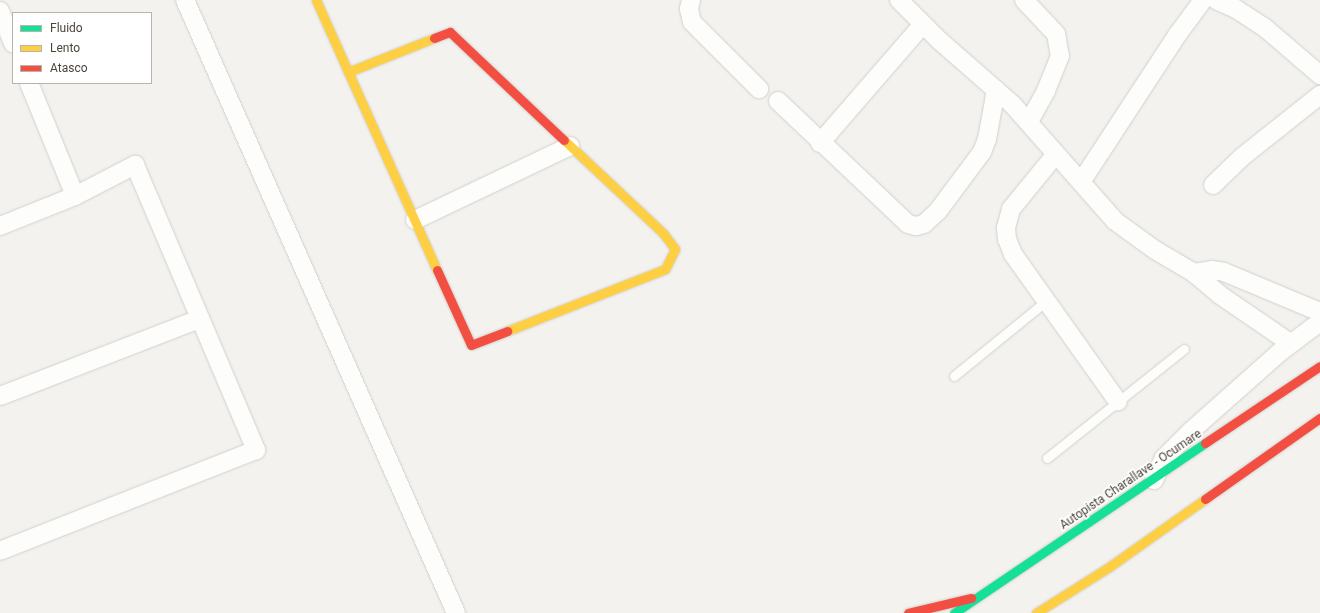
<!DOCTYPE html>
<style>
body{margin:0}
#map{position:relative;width:1320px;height:613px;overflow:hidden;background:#f4f2ee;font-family:Roboto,sans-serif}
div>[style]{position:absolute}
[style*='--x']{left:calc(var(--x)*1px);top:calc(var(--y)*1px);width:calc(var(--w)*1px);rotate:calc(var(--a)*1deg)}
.roads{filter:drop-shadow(0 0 1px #d2d0cb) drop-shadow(0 0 1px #d2d0cb)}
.lane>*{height:9px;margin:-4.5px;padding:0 4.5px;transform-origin:4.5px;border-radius:4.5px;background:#fdfdfc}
.street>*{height:18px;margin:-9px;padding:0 9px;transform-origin:9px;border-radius:9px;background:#fdfdfc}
.fast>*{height:9px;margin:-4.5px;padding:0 4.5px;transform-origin:4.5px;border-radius:4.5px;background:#16e098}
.slow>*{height:9px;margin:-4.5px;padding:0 4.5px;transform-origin:4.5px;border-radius:4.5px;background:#ffcf43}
.jam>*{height:9px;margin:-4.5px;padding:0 4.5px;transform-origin:4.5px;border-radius:4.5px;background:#f24e42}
span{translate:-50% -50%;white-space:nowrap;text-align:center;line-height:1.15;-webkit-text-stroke:3.5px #fff;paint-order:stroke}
.street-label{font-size:12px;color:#4b4439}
.legend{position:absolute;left:12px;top:12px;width:140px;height:72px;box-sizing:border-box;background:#fff;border:1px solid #b7b4b0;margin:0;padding:5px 7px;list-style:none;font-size:12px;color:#4b4439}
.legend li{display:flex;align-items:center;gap:8px;height:20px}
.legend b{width:20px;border:1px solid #b7b4b0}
</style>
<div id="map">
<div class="roads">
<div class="lane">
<div style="--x:954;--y:376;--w:119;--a:-39.2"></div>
<div style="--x:1047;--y:458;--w:175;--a:-38.5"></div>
</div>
<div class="street">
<div style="--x:185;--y:0;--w:670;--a:66.15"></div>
<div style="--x:691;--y:0;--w:9;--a:103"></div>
<div style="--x:689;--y:9;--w:13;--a:77"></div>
<div style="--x:692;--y:22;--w:95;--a:45"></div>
<div style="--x:899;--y:0;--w:58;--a:45"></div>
<div style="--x:940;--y:41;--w:96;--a:41.2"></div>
<div style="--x:1012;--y:104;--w:156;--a:48.6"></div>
<div style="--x:1115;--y:221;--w:49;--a:35.9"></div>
<div style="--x:1155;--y:250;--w:45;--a:30.5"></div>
<div style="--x:1194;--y:273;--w:34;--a:40"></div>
<div style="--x:1220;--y:295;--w:85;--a:34.4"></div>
<div style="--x:1024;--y:0;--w:47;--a:46.7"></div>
<div style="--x:1056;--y:34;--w:22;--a:80"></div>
<div style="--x:1060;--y:56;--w:38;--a:112"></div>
<div style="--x:1046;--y:91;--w:35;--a:119"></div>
<div style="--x:1216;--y:0;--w:22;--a:24"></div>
<div style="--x:1236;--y:9;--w:33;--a:33"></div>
<div style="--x:1264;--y:27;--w:74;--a:40.6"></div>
<div style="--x:0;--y:11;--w:35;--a:68"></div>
<div style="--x:29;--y:83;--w:122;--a:67.8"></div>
<div style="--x:778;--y:101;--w:179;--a:43.4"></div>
<div style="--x:908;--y:224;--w:8;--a:14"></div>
<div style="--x:916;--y:226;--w:8;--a:-14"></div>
<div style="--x:924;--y:224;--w:19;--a:-43"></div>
<div style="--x:938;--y:211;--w:74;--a:-53.3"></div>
<div style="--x:982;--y:152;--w:14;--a:-69"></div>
<div style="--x:987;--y:139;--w:50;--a:-79.6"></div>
<div style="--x:820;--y:143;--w:157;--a:-49.1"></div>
<div style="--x:1056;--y:154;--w:71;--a:129.3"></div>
<div style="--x:1011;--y:209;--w:20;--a:105"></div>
<div style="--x:1006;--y:228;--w:11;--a:85"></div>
<div style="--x:1007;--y:239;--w:16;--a:68"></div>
<div style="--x:1013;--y:254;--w:181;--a:54.6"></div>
<div style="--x:1081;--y:182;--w:177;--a:-56.8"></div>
<div style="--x:1178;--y:34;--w:42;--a:-53.7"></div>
<div style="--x:1213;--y:185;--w:40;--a:-44"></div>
<div style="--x:1242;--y:157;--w:100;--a:-38.5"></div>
<div style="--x:415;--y:220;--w:172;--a:-25.5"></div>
<div style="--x:0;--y:226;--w:81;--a:-21.8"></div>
<div style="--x:75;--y:196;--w:68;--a:-27.3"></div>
<div style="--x:135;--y:165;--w:310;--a:67"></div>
<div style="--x:256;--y:450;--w:275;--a:158.5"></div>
<div style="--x:1194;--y:273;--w:18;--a:-9"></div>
<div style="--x:1212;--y:270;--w:12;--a:9"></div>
<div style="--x:1224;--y:272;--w:104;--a:22.6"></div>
<div style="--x:0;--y:396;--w:214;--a:-21.1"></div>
<div style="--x:1154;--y:480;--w:24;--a:-66"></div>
<div style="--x:1164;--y:458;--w:38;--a:-45"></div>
<div style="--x:1191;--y:431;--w:119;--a:-41.6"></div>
<div style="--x:1280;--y:352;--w:50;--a:-36.9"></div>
</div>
<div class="fast">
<div style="--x:954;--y:613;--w:303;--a:-34.1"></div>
</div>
<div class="slow">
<div style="--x:316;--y:0;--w:296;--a:65.9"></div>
<div style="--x:348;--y:72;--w:92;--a:-21.6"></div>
<div style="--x:507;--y:331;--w:170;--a:-21.4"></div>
<div style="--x:665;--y:269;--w:22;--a:-63"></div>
<div style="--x:675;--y:249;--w:20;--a:-127"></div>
<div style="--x:663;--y:233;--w:136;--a:-136.8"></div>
<div style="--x:1036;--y:613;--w:86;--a:-32.2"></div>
<div style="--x:1109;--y:567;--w:118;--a:-35.3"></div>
</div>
<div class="jam">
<div style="--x:434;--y:38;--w:17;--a:-21"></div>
<div style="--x:450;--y:32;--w:157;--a:43.5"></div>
<div style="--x:437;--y:270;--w:82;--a:65.6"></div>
<div style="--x:471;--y:345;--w:39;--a:-21"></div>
<div style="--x:1205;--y:443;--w:138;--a:-33.8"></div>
<div style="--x:1205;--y:499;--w:141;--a:-35.2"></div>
<div style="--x:908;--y:613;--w:65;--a:-13.4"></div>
</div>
</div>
<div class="street-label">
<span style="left:1131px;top:480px;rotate:-34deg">Autopista Charallave - Ocumare</span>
</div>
<ul class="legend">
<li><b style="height:5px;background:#16e098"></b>Fluido</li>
<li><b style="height:5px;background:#ffcf43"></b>Lento</li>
<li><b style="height:5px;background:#f24e42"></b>Atasco</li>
</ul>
</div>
